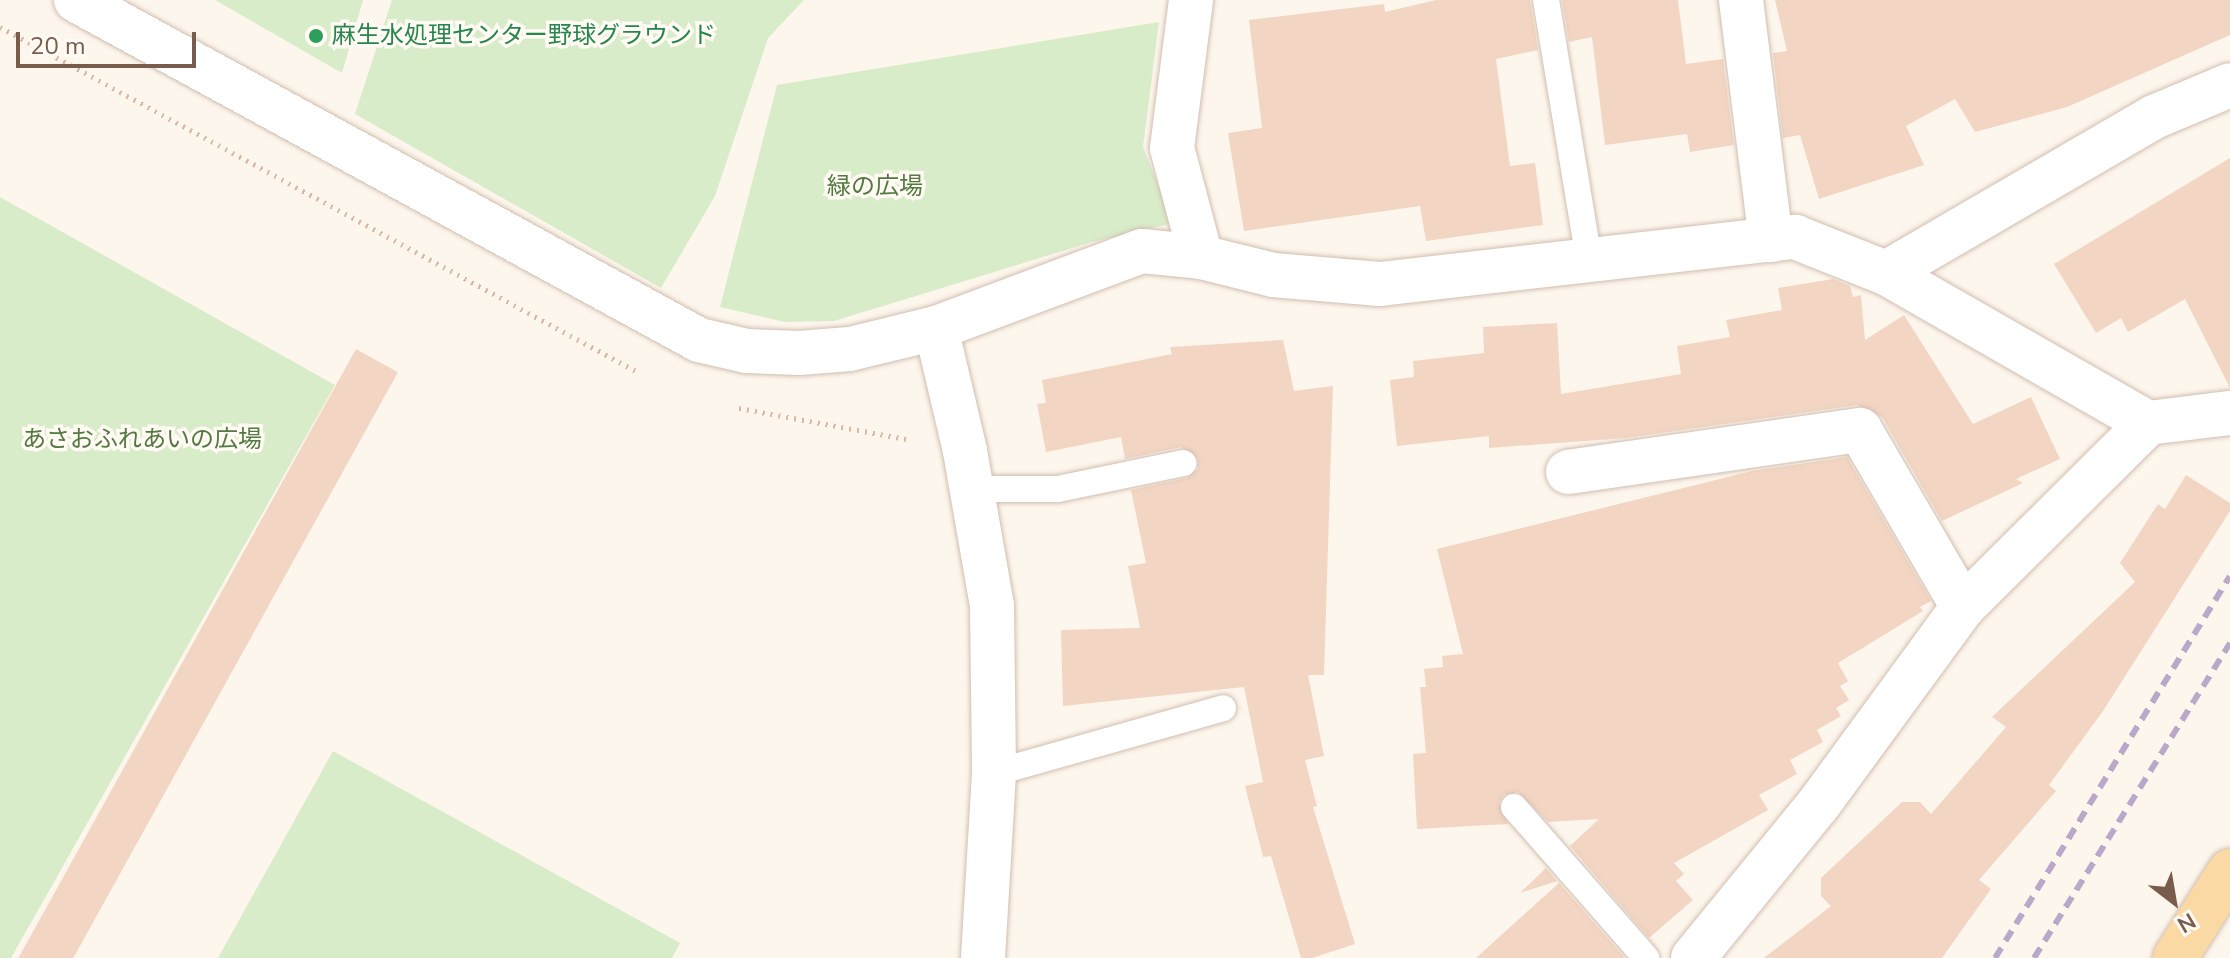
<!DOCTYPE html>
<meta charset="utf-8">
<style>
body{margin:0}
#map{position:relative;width:2230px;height:958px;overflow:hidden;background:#fdf6ec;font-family:"Nunito Sans","Noto Sans JP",sans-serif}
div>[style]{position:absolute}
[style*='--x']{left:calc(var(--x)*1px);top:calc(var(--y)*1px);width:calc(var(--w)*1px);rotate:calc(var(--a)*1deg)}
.green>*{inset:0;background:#d8ecc9}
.building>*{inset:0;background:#f3d5c3;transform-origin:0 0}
.path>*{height:5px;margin-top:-2.5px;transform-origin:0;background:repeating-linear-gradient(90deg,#d9b8a5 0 2px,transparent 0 8px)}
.roads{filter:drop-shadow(0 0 2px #d1beb0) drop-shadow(0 0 2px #d1beb0)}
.lane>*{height:26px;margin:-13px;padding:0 13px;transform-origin:13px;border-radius:13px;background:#fff}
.street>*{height:44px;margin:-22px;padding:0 22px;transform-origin:22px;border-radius:22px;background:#fff}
.secondary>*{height:44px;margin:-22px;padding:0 22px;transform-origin:22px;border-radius:22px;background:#fff}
.primary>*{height:44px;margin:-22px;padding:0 22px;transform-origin:22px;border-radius:22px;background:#fbd9a5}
.rail>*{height:6px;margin-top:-3px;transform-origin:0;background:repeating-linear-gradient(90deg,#b9a8c9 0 12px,transparent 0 20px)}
.dots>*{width:22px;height:22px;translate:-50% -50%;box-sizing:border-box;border:4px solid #fffaf3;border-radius:50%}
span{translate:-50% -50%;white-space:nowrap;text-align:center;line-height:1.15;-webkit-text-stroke:7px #fffaf3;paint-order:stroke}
.leisure-label{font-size:24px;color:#27864d}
.left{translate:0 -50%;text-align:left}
.park-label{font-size:24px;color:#537a41}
.north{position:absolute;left:2134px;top:862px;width:80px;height:80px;-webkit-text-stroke:6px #fffaf3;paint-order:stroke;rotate:149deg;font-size:22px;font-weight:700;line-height:32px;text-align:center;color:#7a5c4d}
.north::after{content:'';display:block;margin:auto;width:28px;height:36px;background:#7a5c4d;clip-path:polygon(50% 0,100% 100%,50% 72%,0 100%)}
.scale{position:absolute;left:16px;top:32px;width:180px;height:36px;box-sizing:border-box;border:4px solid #7a5c4d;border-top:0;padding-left:10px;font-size:24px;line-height:28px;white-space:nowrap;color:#7a5c4d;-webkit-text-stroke:6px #fffaf3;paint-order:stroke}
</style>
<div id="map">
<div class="green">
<div style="clip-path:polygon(215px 0,363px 0,342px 73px)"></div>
<div style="clip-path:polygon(392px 0,804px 0,768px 38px,715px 196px,661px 288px,355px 114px)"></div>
<div style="clip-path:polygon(1159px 22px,1143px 147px,1173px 223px,1092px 242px,834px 321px,785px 322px,720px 307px,777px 85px)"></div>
<div style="clip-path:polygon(0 197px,335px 385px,11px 958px,0 958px)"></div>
<div style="clip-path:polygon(333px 751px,680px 943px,672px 958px,218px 958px)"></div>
</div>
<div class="building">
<div style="clip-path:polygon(1436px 0,1530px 0,1538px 50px,1496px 59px,1510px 166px,1535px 163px,1543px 225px,1426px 241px,1420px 206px,1244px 231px,1228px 133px,1262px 128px,1249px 20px,1384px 4px,1385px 12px)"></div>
<div style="clip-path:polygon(1562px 0,1678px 0,1686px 64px,1723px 59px,1734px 145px,1690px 152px,1687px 134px,1605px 145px,1592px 37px,1569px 42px)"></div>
<div style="clip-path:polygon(1775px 0,2230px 0,2230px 35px,2067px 107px,1975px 132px,1955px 99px,1906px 126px,1924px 165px,1819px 199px,1800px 135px,1783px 138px,1773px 53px,1787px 51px)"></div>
<div style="clip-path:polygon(2230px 158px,2230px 388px,2185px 299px,2128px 332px,2121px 318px,2096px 333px,2054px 264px)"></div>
<div style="clip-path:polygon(1833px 279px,1850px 286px,1853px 297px,1861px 295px,1865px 340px,1904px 315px,1973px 424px,2031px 397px,2060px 459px,2016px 479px,2023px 483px,1942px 521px,1882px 417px,1857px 405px,1626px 438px,1489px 448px,1489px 436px,1397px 446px,1390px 380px,1414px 377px,1413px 361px,1484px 353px,1483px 327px,1557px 323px,1561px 394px,1681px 374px,1677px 346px,1730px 337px,1726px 320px,1782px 310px,1778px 288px)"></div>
<div style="clip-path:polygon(1283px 340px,1294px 391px,1333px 386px,1324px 675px,1308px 675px,1324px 756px,1305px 760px,1317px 806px,1313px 807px,1355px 944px,1312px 958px,1301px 958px,1271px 856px,1263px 857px,1245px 786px,1263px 782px,1244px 687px,1063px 706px,1061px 630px,1140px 628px,1128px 566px,1146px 563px,1131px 490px,1187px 478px,1198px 469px,1198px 459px,1181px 447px,1125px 459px,1121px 437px,1046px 452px,1037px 404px,1046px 403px,1042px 380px,1172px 354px,1170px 347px)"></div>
<div style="left:356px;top:349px;width:48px;height:700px;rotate:29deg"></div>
<div style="clip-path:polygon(1847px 457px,1931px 601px,1920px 607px,1923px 611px,1838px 663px,1848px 681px,1840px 686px,1849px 700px,1836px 708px,1841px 716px,1817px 730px,1823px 742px,1790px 760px,1797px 774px,1759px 795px,1768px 810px,1674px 863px,1684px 874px,1676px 881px,1693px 900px,1649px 938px,1570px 846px,1599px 819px,1548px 822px,1518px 792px,1504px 795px,1499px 803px,1508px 824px,1417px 829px,1413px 754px,1426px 753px,1420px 687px,1426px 687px,1424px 669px,1443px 667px,1442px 656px,1463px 654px,1437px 549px,1752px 471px)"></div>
<div style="clip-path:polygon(2186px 475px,2230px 503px,2230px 511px,2103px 711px,2049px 785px,2056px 791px,1979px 880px,1991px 889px,1942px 958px,1764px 958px,1831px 906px,1821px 896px,1821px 878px,1902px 802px,1920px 802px,1931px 814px,2006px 727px,1992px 717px,2135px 582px,2120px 563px,2158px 504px,2165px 509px)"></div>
<div style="clip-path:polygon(1546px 868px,1557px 881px,1520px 893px)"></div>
<div style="clip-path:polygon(1559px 883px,1625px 958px,1476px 958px,1530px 909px)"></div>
</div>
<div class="path">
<div style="--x:0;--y:27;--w:723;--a:28.41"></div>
<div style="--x:739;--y:408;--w:170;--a:10.5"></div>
</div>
<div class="roads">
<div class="lane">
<div style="--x:1546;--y:0;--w:263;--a:80.6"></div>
<div style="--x:972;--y:489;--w:86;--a:0"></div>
<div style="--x:1058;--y:489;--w:128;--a:-11.7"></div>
<div style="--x:994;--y:773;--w:238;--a:-15.8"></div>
<div style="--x:1514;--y:807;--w:201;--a:48.8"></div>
</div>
<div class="street">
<div style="--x:1191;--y:0;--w:149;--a:97.3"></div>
<div style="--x:1172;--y:148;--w:113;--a:75.1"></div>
<div style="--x:1741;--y:0;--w:242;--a:82.9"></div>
<div style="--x:1886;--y:273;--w:310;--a:-30.2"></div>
<div style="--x:2154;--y:117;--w:82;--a:-22.8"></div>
<div style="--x:936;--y:328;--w:220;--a:-20.5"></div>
<div style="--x:1142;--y:251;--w:59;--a:5.8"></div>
<div style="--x:1201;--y:257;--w:74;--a:14"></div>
<div style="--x:1273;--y:275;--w:107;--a:4.8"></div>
<div style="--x:1380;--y:284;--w:418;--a:-6.5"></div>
<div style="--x:1795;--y:237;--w:98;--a:21.6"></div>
<div style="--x:1886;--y:273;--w:302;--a:29.8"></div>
<div style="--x:2148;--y:423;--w:83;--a:-7"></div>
<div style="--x:1568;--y:472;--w:295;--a:-8.2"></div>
<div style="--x:1860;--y:430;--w:205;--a:59.8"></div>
<div style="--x:1693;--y:958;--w:198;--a:-50.8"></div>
<div style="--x:1818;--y:805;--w:245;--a:-53.8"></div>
<div style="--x:1963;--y:607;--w:261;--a:-44.8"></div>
</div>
<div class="secondary">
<div style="--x:76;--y:0;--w:710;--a:28.62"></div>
<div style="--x:699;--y:340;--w:49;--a:12.9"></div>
<div style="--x:747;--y:351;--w:52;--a:2.2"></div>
<div style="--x:799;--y:353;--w:51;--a:-4.5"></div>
<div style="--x:850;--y:349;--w:89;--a:-13.7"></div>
<div style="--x:936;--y:328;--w:126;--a:76.7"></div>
<div style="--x:965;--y:451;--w:157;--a:80.1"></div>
<div style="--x:992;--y:606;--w:167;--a:89.3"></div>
<div style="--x:994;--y:773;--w:185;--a:93.4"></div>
</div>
<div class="primary">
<div style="--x:2175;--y:958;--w:103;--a:-57.7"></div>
</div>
</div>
<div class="rail">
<div style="--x:1995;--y:958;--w:448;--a:-58.4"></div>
<div style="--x:2034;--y:958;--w:371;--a:-58.1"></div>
</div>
<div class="dots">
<div style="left:316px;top:36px;background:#2e9e5b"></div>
</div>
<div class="leisure-label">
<span class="left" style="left:332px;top:36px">麻生水処理センター野球グラウンド</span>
</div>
<div class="park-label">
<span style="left:875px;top:187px">緑の広場</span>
<span style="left:142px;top:440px">あさおふれあいの広場</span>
</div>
<div class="north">N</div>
<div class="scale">20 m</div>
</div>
